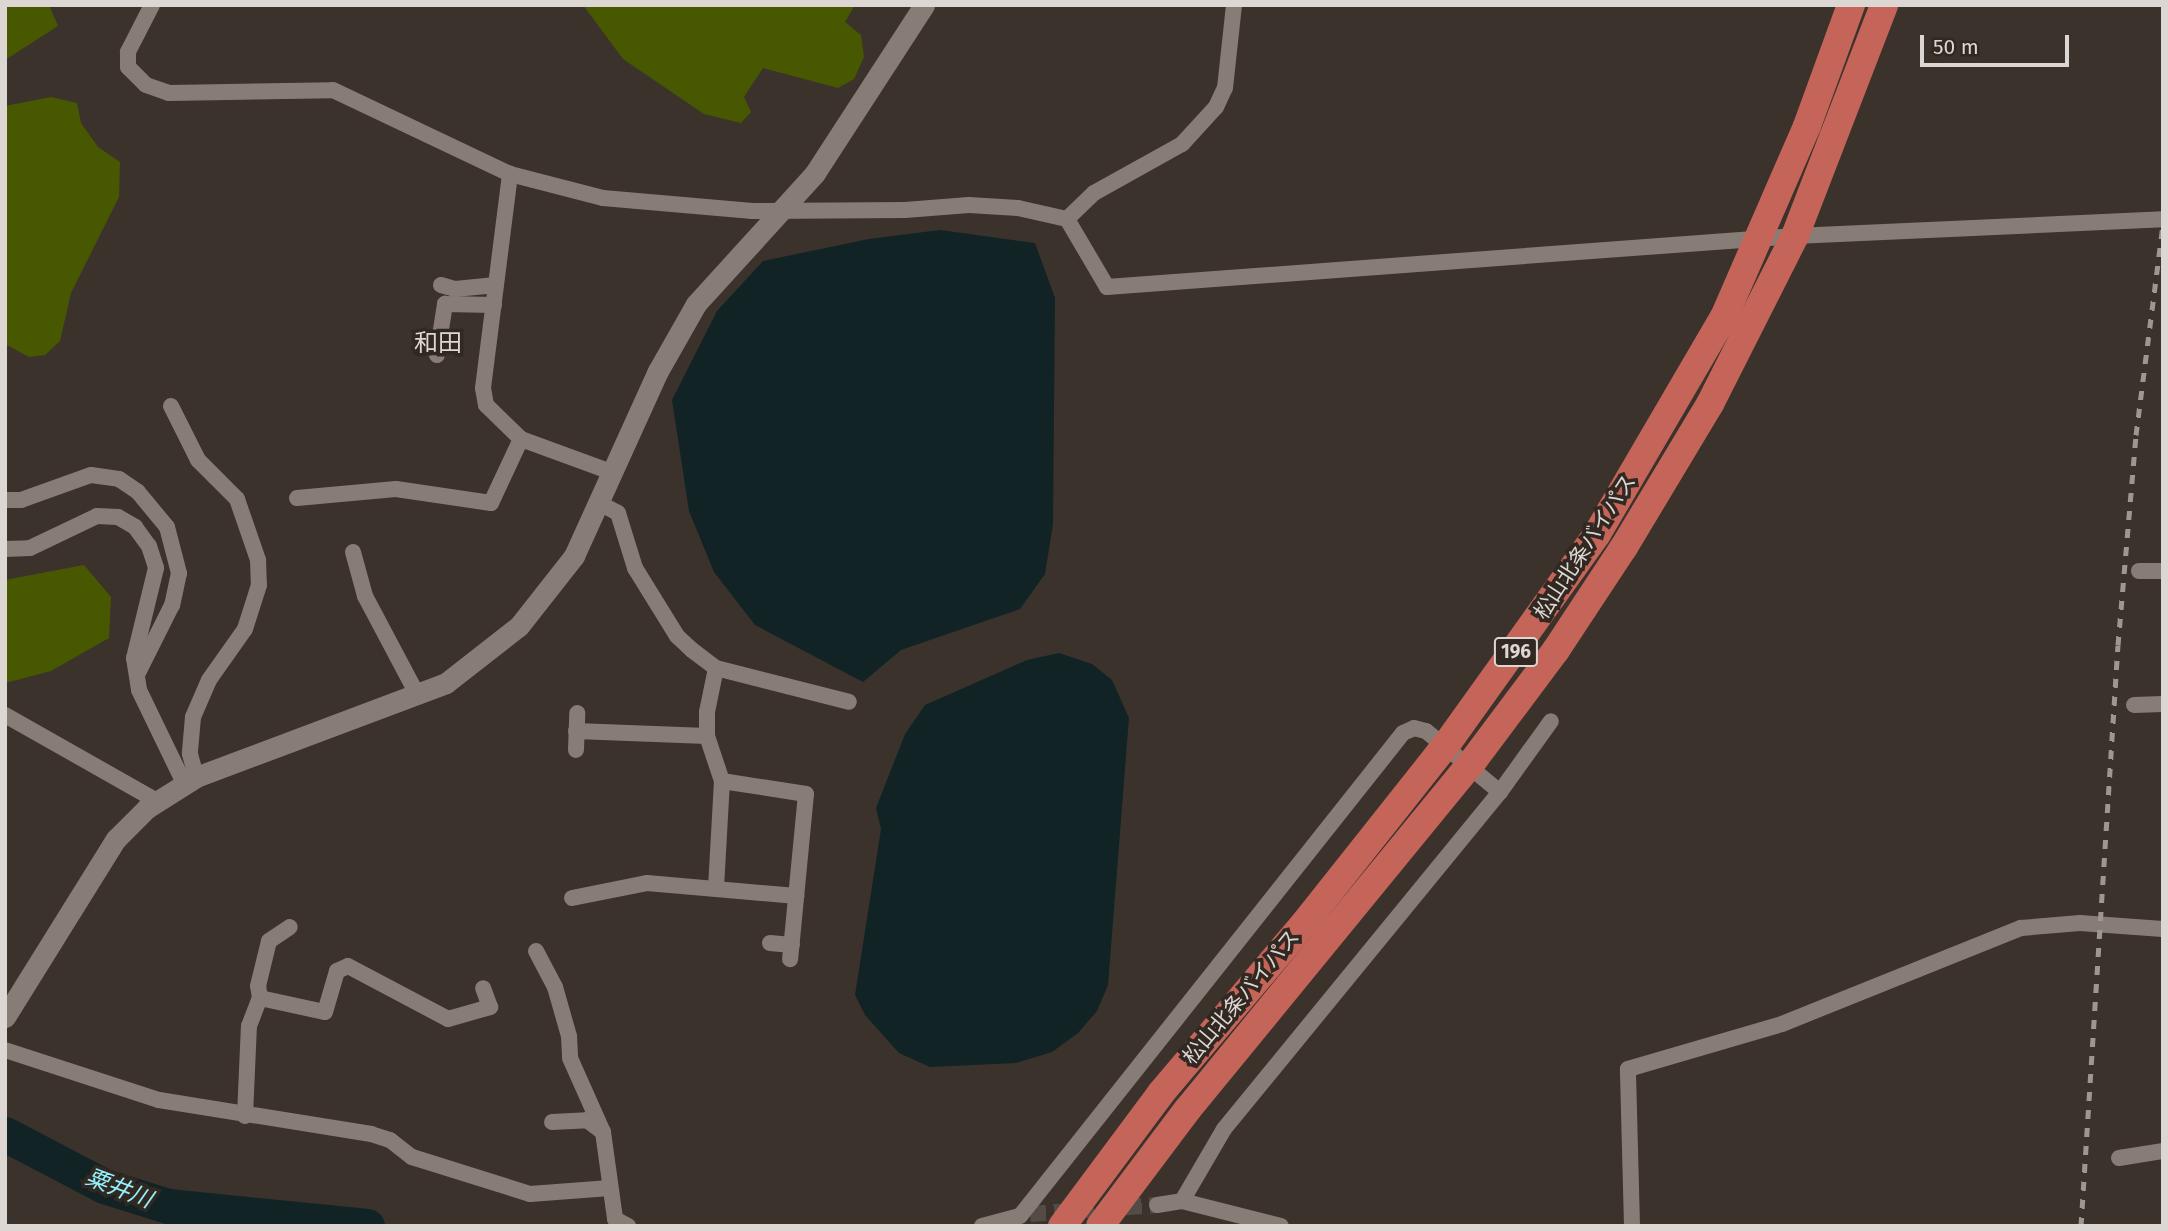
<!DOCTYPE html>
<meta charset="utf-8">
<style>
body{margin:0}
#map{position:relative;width:2168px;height:1231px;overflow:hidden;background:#3b322c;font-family:"Fira Sans","Noto Sans JP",sans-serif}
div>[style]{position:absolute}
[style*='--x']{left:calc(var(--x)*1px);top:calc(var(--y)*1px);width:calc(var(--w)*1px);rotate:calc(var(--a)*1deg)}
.green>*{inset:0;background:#485800}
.water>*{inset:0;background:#112325}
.river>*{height:35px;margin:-17.5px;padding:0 17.5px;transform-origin:17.5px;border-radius:17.5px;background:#112325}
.minor-tunnel>*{height:16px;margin-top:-8px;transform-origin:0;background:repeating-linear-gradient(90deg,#534b45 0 16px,transparent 0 24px)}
.minor>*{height:16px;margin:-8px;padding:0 8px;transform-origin:8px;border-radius:8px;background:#887d76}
.tertiary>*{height:21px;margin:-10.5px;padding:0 10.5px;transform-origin:10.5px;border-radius:10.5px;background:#887d76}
.trunk>*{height:28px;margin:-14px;padding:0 14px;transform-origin:14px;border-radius:14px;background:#c56559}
.rail>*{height:5px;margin-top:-2.5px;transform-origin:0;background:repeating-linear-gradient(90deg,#9d9691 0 9px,transparent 0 18px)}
span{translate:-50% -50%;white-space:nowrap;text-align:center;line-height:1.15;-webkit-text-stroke:7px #312822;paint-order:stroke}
.shield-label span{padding:2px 5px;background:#312822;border:2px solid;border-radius:5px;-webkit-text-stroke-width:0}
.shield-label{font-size:19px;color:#ddd7d3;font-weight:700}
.street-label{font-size:21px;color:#ddd7d3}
.water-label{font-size:23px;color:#95f1fe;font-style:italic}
.quarter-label{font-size:24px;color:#ddd7d3}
.frame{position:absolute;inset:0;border:7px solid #ddd7d3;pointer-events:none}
.scale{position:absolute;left:1920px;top:35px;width:149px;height:32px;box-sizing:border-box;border:4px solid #ddd7d3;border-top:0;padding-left:9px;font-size:21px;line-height:24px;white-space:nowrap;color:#ddd7d3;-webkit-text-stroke:5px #312822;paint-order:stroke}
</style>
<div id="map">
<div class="green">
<div style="clip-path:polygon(5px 5px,49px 5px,58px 26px,5px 60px)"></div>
<div style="clip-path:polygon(583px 5px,855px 5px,845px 22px,861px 35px,864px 57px,854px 79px,838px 88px,763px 68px,744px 97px,751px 112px,741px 123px,704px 114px,623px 59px)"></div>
<div style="clip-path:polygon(51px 97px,77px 103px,81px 123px,98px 147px,120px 162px,119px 197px,71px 293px,60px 341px,45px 355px,29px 357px,5px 344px,5px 106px)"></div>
<div style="clip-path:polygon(84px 565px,111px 597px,109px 638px,51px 671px,5px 683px,5px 580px)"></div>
</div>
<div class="water">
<div style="clip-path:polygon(940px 230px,1035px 243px,1055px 298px,1053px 524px,1045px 574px,1020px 609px,901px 650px,863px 682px,755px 625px,714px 572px,689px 511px,672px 400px,717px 311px,763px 261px,869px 239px)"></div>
<div style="clip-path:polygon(1059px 653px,1092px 664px,1112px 680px,1129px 718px,1108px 985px,1097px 1011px,1078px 1033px,1052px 1052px,1016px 1063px,930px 1067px,899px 1053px,865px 1015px,855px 995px,881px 829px,876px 808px,905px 734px,925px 705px,1027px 660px)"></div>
</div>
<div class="river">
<div style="--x:5;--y:1134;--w:112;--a:27.7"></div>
<div style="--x:104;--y:1186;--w:67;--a:17.4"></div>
<div style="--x:168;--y:1206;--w:200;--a:5.7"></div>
</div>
<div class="minor-tunnel">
<div style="--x:1030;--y:1214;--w:127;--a:-4.1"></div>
</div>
<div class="minor">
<div style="--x:152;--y:5;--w:53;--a:117.1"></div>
<div style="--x:128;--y:52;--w:15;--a:90"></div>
<div style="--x:128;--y:67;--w:25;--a:45"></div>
<div style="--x:146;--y:85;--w:24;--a:19"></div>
<div style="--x:169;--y:93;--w:164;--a:-1"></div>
<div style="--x:333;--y:90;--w:196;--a:25.4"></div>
<div style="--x:1067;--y:219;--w:37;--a:-44"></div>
<div style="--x:1094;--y:193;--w:101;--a:-29.1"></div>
<div style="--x:1182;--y:144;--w:50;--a:-47.4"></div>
<div style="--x:1216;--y:107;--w:21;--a:-65"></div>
<div style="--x:1225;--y:88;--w:83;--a:-83.8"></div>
<div style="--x:441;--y:285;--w:15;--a:16"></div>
<div style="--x:455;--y:289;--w:41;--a:-5.6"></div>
<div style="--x:437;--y:355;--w:52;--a:-81.1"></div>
<div style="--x:445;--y:304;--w:49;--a:1.2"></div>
<div style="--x:171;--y:406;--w:60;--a:63.4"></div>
<div style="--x:198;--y:460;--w:55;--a:45"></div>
<div style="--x:237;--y:499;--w:65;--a:71"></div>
<div style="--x:258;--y:560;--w:25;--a:88"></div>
<div style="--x:259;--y:585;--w:46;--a:107.7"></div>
<div style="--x:245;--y:629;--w:62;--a:125.2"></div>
<div style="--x:209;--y:680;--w:40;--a:113.4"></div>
<div style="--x:193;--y:717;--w:37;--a:95"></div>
<div style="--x:190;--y:754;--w:24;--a:75"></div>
<div style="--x:614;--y:473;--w:99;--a:-159.9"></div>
<div style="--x:521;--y:439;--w:49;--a:-135.8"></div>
<div style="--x:486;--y:405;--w:17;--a:-100"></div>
<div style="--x:483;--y:388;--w:216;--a:-82.8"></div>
<div style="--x:510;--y:174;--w:96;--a:14.5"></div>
<div style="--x:603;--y:198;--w:150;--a:5"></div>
<div style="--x:752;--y:211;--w:153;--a:-0.4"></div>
<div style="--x:905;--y:210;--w:64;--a:-4.5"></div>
<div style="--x:969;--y:205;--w:49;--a:3.5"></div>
<div style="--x:1018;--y:208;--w:50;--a:12.7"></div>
<div style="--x:1067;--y:219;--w:79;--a:59.5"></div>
<div style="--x:1107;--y:287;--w:690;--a:-4.24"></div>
<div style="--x:1795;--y:236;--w:368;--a:-2.6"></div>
<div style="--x:297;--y:498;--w:99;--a:-5.2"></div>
<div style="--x:396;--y:489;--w:96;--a:8.4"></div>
<div style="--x:491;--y:503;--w:71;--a:-64.9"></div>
<div style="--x:5;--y:500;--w:16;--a:0"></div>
<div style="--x:21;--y:500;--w:74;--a:-19.7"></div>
<div style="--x:91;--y:475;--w:28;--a:8"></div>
<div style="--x:119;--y:479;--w:23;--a:34"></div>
<div style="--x:138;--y:492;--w:45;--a:50.4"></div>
<div style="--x:167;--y:527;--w:48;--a:75.4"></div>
<div style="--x:179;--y:573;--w:33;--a:102"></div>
<div style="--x:172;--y:605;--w:78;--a:116.6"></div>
<div style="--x:601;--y:504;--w:19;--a:28"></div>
<div style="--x:618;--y:513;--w:58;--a:72.8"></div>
<div style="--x:635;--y:568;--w:80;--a:58.3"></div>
<div style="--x:677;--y:636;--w:21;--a:43"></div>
<div style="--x:692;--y:650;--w:30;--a:37"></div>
<div style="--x:716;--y:668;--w:137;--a:14.3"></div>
<div style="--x:5;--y:549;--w:25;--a:-2"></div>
<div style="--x:30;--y:548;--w:74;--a:-25.5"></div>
<div style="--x:97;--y:516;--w:21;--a:3"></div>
<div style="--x:118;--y:517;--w:20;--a:30"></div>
<div style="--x:135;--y:527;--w:24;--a:54"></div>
<div style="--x:149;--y:546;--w:23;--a:72"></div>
<div style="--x:156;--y:568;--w:93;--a:103.7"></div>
<div style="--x:134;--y:658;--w:32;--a:81"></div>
<div style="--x:139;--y:690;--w:103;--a:64.2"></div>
<div style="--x:353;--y:552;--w:46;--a:74.7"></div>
<div style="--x:365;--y:596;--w:113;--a:62.1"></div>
<div style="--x:2139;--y:571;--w:24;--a:0"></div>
<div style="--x:716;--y:668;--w:45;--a:101.6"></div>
<div style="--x:707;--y:712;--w:24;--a:90"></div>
<div style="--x:707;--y:736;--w:47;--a:71.6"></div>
<div style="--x:722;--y:781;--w:85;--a:8.8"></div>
<div style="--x:806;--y:794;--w:166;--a:95.5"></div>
<div style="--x:2134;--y:705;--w:29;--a:-2"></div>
<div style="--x:5;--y:715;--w:175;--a:29.5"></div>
<div style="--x:576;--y:731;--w:131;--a:2.2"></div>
<div style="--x:576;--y:750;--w:37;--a:-88"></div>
<div style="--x:716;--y:888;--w:107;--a:-86.8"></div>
<div style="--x:572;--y:898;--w:76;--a:-11.3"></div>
<div style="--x:647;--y:883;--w:150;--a:5"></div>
<div style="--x:770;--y:943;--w:22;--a:5"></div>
<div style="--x:536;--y:951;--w:41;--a:62.2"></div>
<div style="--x:555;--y:987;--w:51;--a:74.1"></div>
<div style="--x:569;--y:1036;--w:22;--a:87"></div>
<div style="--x:570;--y:1058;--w:81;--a:66"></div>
<div style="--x:603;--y:1132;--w:88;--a:82.1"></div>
<div style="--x:615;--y:1219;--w:15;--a:28"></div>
<div style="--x:260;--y:998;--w:12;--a:-99"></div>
<div style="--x:258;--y:986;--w:46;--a:-76.3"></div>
<div style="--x:269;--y:941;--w:25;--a:-34"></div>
<div style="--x:5;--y:1050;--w:162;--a:18"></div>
<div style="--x:159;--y:1100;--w:215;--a:9.1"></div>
<div style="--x:371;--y:1134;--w:20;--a:18"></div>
<div style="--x:390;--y:1140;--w:28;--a:38"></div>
<div style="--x:412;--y:1157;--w:124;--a:17.4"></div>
<div style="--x:530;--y:1194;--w:80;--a:-4.3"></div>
<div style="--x:245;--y:1116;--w:90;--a:-87.5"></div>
<div style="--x:249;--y:1026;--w:30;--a:-69"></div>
<div style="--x:260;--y:998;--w:66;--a:12.2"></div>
<div style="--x:325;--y:1012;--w:43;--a:-73.7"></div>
<div style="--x:337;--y:971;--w:12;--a:-24"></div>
<div style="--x:348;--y:966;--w:113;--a:27.9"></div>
<div style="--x:448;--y:1019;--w:44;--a:-15.9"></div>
<div style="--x:490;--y:1007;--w:20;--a:-110"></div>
<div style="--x:552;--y:1122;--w:35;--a:-3"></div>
<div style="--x:587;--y:1120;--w:20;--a:37"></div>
<div style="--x:2119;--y:1158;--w:45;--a:-9"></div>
<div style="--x:1182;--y:1201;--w:83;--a:-59.7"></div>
<div style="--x:1224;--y:1129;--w:436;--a:-50.7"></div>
<div style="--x:1500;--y:792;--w:87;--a:-54.3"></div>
<div style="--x:1157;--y:1205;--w:25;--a:-9"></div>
<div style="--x:1182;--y:1201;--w:102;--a:14.2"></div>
<div style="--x:982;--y:1226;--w:39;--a:-15"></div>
<div style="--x:1020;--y:1216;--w:616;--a:-51.59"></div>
<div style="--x:1403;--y:733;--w:12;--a:-24"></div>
<div style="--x:1414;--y:728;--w:12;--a:14"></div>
<div style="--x:1426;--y:731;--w:96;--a:39.5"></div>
<div style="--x:1632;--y:1226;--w:157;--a:-91.5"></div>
<div style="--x:1628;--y:1069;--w:160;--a:-16.3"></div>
<div style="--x:1782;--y:1024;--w:258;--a:-21.9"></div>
<div style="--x:2021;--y:928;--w:59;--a:-4.8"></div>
<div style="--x:2080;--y:923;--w:83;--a:4.1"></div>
</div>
<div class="tertiary">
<div style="--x:5;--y:1017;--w:210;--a:-58.1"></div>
<div style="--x:116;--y:839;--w:44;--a:-45"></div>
<div style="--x:147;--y:808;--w:58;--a:-32.3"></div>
<div style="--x:196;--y:777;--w:267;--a:-20.6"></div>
<div style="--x:446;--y:683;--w:93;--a:-38"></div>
<div style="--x:519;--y:626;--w:89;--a:-51.8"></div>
<div style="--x:574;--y:556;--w:203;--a:-65.6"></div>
<div style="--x:658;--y:371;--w:77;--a:-60.4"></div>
<div style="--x:696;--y:304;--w:177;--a:-47.7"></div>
<div style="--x:815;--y:173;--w:200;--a:-57"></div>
</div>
<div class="trunk">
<div style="--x:1062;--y:1226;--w:166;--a:-53.3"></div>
<div style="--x:1161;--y:1093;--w:221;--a:-49.8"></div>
<div style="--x:1304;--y:924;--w:228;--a:-51.6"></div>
<div style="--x:1446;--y:745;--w:259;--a:-54.4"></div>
<div style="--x:1597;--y:534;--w:251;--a:-59.7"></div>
<div style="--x:1724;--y:317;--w:208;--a:-66.5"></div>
<div style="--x:1807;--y:126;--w:129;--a:-70"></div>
<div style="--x:1100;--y:1226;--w:146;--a:-53.1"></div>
<div style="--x:1188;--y:1109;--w:445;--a:-50.7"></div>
<div style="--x:1470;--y:765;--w:144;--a:-53.2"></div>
<div style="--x:1556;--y:650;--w:123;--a:-56.6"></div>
<div style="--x:1624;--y:547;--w:167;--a:-59"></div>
<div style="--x:1710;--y:404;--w:188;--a:-63.2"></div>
<div style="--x:1795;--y:236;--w:248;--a:-68.9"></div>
</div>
<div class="rail">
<div style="--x:2081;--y:1226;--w:582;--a:-86.36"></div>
<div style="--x:2118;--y:645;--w:211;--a:-85.1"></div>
<div style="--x:2136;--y:435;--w:213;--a:-82.7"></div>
</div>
<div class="shield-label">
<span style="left:1516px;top:652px">196</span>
</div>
<div class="street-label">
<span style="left:1585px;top:547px;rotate:-57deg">松山北条バイパス</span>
<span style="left:1241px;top:997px;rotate:-50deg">松山北条バイパス</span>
</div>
<div class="water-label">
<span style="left:119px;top:1188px;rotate:21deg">粟井川</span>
</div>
<div class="quarter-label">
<span style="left:438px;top:344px">和田</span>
</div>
<div class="frame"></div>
<div class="scale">50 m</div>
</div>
